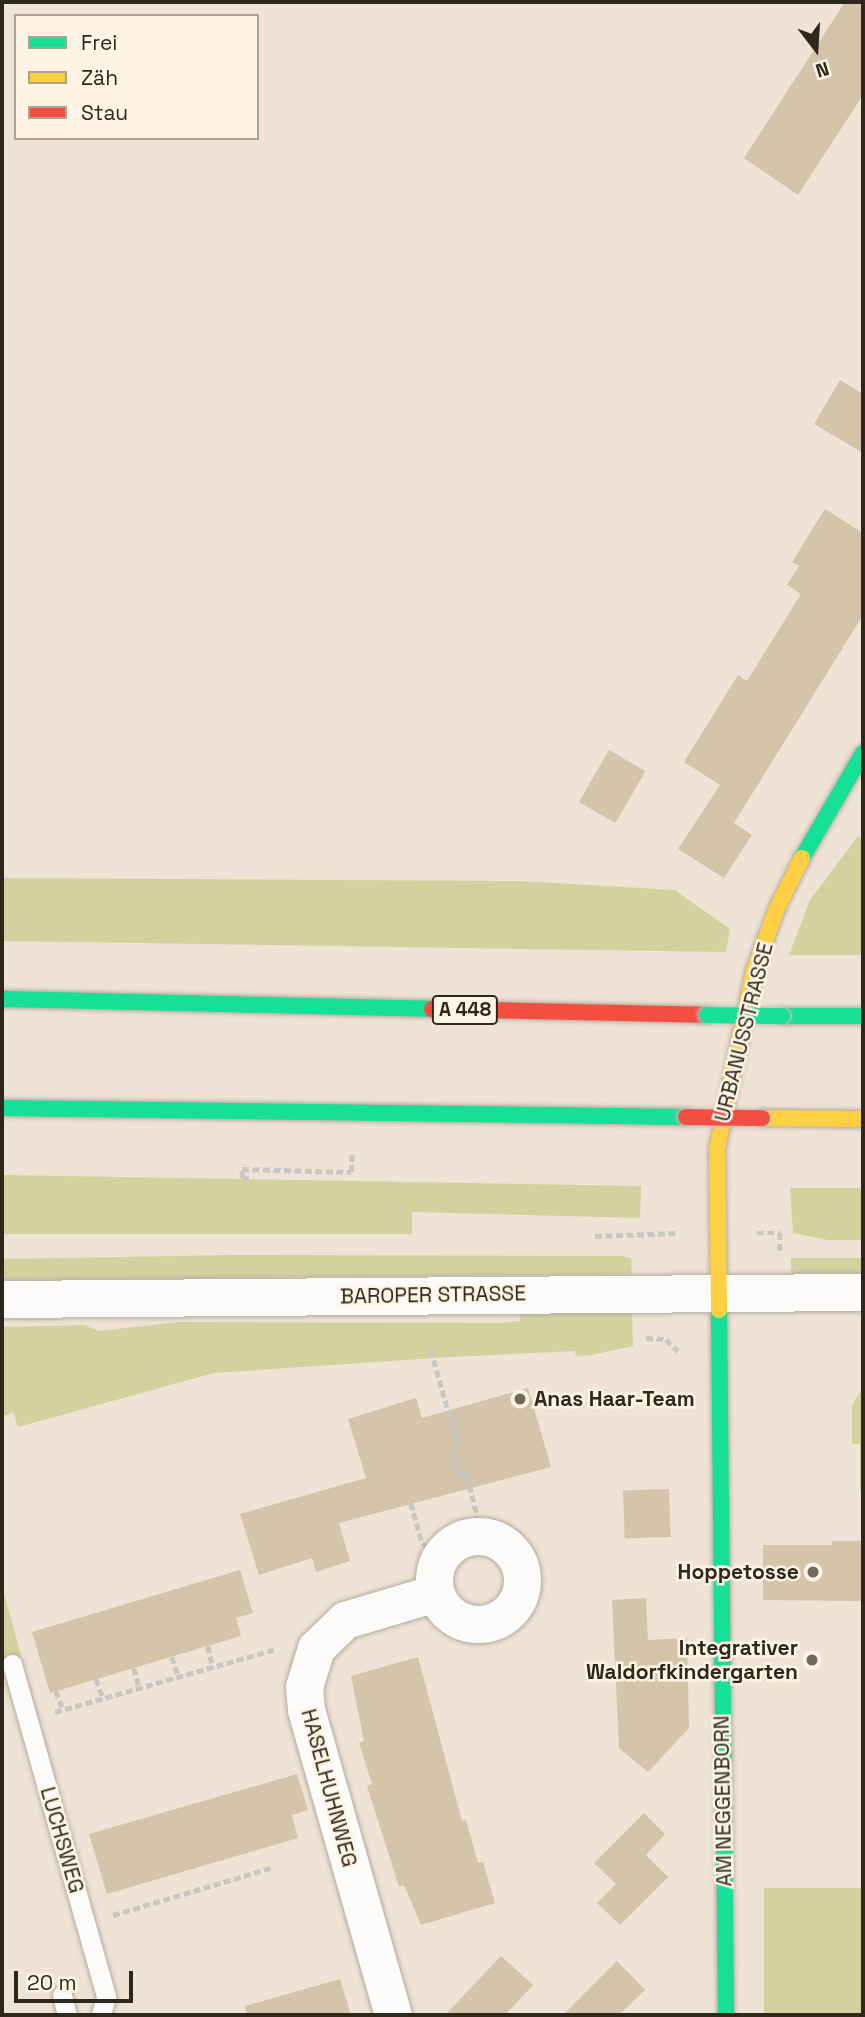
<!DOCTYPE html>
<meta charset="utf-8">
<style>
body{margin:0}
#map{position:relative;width:865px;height:2017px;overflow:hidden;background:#eee3d4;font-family:"Space Grotesk",sans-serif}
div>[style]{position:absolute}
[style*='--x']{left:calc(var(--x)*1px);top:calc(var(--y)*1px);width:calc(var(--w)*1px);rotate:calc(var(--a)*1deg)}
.green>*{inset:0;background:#d3d29f;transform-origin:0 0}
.building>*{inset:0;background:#d3c4aa;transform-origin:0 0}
.path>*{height:4.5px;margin-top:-2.25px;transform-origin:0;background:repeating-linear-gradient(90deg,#cac6c1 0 7px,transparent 0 10.5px)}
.roads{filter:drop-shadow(0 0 2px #b4aca0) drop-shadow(0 0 2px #b4aca0)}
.lane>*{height:19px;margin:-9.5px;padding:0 9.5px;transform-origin:9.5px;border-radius:9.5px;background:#fcfbf9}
.street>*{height:37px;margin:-18.5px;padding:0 18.5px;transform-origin:18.5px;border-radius:18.5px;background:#fcfbf9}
.street>.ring{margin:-18.5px;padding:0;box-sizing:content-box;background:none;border:37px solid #fcfbf9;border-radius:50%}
.fast>*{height:16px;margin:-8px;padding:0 8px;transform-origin:8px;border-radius:8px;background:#16e098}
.slow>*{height:16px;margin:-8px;padding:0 8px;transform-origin:8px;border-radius:8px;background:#ffcf43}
.jam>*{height:16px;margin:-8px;padding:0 8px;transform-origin:8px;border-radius:8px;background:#f24e42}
.bridges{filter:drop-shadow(0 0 2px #c7c1ba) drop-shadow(0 0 2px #c7c1ba)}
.fast-bridge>*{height:16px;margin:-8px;padding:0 8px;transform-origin:8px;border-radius:8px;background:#16e098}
.jam-bridge>*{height:16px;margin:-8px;padding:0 8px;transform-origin:8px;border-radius:8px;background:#f24e42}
.dots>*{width:19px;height:19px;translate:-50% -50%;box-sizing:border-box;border:4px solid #fff4e3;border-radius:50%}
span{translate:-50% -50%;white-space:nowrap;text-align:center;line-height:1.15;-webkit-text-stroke:5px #fff4e3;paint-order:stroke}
.shield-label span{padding:2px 5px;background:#fff4e3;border:2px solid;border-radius:5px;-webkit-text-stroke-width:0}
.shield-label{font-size:19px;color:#2d271c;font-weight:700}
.street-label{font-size:21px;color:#2d271c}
.poi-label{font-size:21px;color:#2d271c;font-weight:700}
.left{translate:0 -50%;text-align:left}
.right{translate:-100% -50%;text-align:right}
.frame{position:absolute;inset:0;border:4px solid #2d271c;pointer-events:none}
.legend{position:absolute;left:14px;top:14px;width:245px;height:126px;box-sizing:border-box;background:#fff4e3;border:2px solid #aba293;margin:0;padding:9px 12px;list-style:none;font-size:21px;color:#2d271c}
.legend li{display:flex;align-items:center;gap:14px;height:35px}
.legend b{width:35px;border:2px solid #aba293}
.north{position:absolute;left:781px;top:14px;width:70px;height:70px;-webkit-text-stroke:5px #fff4e3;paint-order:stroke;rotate:163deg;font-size:19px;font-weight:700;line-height:28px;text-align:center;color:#2d271c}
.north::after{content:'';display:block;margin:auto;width:24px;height:32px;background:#2d271c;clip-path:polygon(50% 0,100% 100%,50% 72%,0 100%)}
.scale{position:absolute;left:14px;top:1971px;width:119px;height:32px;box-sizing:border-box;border:4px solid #2d271c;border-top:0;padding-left:9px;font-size:21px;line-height:24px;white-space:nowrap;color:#2d271c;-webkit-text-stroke:5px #fff4e3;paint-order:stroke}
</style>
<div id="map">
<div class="green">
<div style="clip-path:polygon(858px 836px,863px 839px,863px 955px,789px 955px,810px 900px)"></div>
<div style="clip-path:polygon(2px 878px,520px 881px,675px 890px,730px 929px,726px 952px,2px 941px)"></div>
<div style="clip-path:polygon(2px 1175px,641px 1186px,640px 1218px,412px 1212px,412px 1234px,2px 1234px)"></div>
<div style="clip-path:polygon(790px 1188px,863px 1188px,863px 1240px,828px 1240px,793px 1233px)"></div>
<div style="clip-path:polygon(233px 1255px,622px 1256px,631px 1258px,632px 1274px,2px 1280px,2px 1259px)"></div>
<div style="left:791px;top:1258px;width:72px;height:16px"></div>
<div style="clip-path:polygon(632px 1312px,633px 1346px,592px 1355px,576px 1356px,575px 1351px,451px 1357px,214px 1373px,18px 1427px,13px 1412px,2px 1417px,2px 1327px,85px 1325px,98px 1331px,179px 1322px,502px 1323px,520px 1321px,520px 1313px)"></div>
<div style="clip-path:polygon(863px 1386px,863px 1491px,860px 1491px,860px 1444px,852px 1444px,852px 1406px)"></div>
<div style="clip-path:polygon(2px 1586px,21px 1655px,2px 1660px)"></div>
<div style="left:863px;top:1888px;width:127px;height:99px;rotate:90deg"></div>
</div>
<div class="building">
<div style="clip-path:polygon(845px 2px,863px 2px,863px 95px,798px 195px,744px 158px)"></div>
<div style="clip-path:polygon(840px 380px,863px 394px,863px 453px,814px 424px)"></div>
<div style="clip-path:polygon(825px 509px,863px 533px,863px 615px,734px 823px,752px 835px,724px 878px,678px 849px,720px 785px,684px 762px,738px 675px,747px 681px,801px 594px,787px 585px,799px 566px,792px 562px)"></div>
<div style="left:609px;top:750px;width:42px;height:60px;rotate:30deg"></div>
<div style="clip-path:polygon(528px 1388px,551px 1467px,339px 1523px,350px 1561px,316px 1572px,312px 1558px,259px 1575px,240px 1514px,366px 1478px,348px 1419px,416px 1398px,422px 1418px)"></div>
<div style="left:669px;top:1489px;width:48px;height:46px;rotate:88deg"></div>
<div style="clip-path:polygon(832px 1541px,863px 1541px,863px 1601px,763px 1600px,763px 1545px,832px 1545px)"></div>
<div style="clip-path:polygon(240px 1570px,253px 1613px,236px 1618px,241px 1636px,50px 1693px,32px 1632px)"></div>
<div style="clip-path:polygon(646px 1598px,648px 1640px,687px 1638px,689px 1728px,648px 1772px,619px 1748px,612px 1600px)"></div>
<div style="clip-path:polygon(418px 1657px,462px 1821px,466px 1820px,478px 1863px,483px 1862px,495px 1903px,421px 1925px,404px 1885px,399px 1887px,367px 1786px,372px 1784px,359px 1743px,364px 1741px,351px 1676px)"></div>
<div style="clip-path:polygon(297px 1774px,308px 1810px,292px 1815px,298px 1838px,107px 1894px,89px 1834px)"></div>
<div style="clip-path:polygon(644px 1813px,665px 1834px,646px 1855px,668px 1877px,620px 1925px,597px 1903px,616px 1884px,594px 1863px)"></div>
<div style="clip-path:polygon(501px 1956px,533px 1985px,505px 2015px,445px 2015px)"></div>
<div style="clip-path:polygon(617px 1961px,645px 1990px,619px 2015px,563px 2015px)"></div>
<div style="clip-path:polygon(340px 1979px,351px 2015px,247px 2015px,245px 2006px)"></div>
</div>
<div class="path">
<div style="--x:249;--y:1179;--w:7;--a:-172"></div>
<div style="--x:242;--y:1178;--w:9;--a:-90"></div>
<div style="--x:242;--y:1169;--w:109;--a:1.6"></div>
<div style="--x:351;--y:1172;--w:20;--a:-87"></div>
<div style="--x:757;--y:1233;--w:23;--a:0"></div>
<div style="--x:780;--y:1233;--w:21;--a:90"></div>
<div style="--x:595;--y:1236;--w:84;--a:-2"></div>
<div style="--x:646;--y:1338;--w:20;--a:3"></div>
<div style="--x:666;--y:1339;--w:18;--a:45"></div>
<div style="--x:431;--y:1350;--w:96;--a:74.2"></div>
<div style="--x:457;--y:1442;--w:10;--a:127"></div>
<div style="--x:451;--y:1450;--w:26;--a:74"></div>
<div style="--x:458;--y:1475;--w:9;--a:0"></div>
<div style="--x:467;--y:1475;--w:62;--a:76"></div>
<div style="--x:411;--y:1503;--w:41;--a:74.6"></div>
<div style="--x:422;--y:1543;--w:22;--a:34"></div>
<div style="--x:208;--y:1646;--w:22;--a:77"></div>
<div style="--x:172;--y:1657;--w:21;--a:71"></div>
<div style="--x:134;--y:1668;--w:20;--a:75"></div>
<div style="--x:96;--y:1679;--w:20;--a:70"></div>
<div style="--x:56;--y:1691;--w:19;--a:69"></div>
<div style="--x:55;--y:1712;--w:230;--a:-15.9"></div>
<div style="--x:113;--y:1915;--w:168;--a:-16.6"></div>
</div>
<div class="roads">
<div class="lane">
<div style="--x:12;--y:1664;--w:346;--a:74.2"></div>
<div style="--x:106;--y:1997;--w:19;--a:106"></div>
<div style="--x:62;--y:1995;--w:21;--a:76"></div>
</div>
<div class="street">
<div style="--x:2;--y:1299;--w:861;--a:-0.47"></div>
<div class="ring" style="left:434px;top:1536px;width:51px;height:51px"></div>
<div style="--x:393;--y:2015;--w:318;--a:-105.9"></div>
<div style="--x:306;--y:1709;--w:22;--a:-95"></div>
<div style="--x:304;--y:1687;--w:41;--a:-72.9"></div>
<div style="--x:316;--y:1648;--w:40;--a:-44"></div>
<div style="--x:345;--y:1620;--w:94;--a:-16.7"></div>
</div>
<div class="fast">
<div style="--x:802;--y:858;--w:121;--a:-59.8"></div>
<div style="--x:2;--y:999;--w:430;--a:1.3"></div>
<div style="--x:782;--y:1016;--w:81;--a:0"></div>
<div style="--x:2;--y:1108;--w:684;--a:0.75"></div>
<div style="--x:719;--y:1310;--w:705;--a:89.43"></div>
</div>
<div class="slow">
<div style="--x:762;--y:1118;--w:101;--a:0.6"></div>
<div style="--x:719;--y:1310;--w:161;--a:-90.7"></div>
<div style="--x:717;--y:1149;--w:182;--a:-78.3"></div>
<div style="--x:754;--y:971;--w:67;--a:-69.9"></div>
<div style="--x:777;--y:908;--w:56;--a:-63.4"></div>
</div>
<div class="jam">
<div style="--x:432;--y:1009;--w:275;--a:1.2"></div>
</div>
</div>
<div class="bridges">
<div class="fast-bridge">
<div style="--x:707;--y:1015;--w:75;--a:0.8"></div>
</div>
<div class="jam-bridge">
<div style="--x:686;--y:1117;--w:76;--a:0.8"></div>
</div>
</div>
<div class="dots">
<div style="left:520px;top:1399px;background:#71695c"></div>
<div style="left:813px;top:1572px;background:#71695c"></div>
<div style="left:812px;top:1660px;background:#71695c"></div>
</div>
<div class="shield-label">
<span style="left:465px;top:1010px">A 448</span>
</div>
<div class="street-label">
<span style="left:744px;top:1032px;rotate:-76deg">URBANUSSTRASSE</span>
<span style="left:433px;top:1295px;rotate:-1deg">BAROPER STRASSE</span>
<span style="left:329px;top:1788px;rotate:75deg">HASELHUHNWEG</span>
<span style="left:723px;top:1801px;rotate:-91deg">AM NEGGENBORN</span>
<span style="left:62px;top:1840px;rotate:74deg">LUCHSWEG</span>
</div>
<div class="poi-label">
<span class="left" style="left:534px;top:1399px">Anas Haar-Team</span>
<span class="right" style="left:799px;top:1572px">Hoppetosse</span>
<span class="right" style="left:798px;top:1660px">Integrativer<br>Waldorfkindergarten</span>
</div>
<div class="frame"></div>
<ul class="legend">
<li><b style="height:9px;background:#16e098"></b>Frei</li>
<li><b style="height:9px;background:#ffcf43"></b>Zäh</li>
<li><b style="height:9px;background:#f24e42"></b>Stau</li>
</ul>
<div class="north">N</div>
<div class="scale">20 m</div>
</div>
